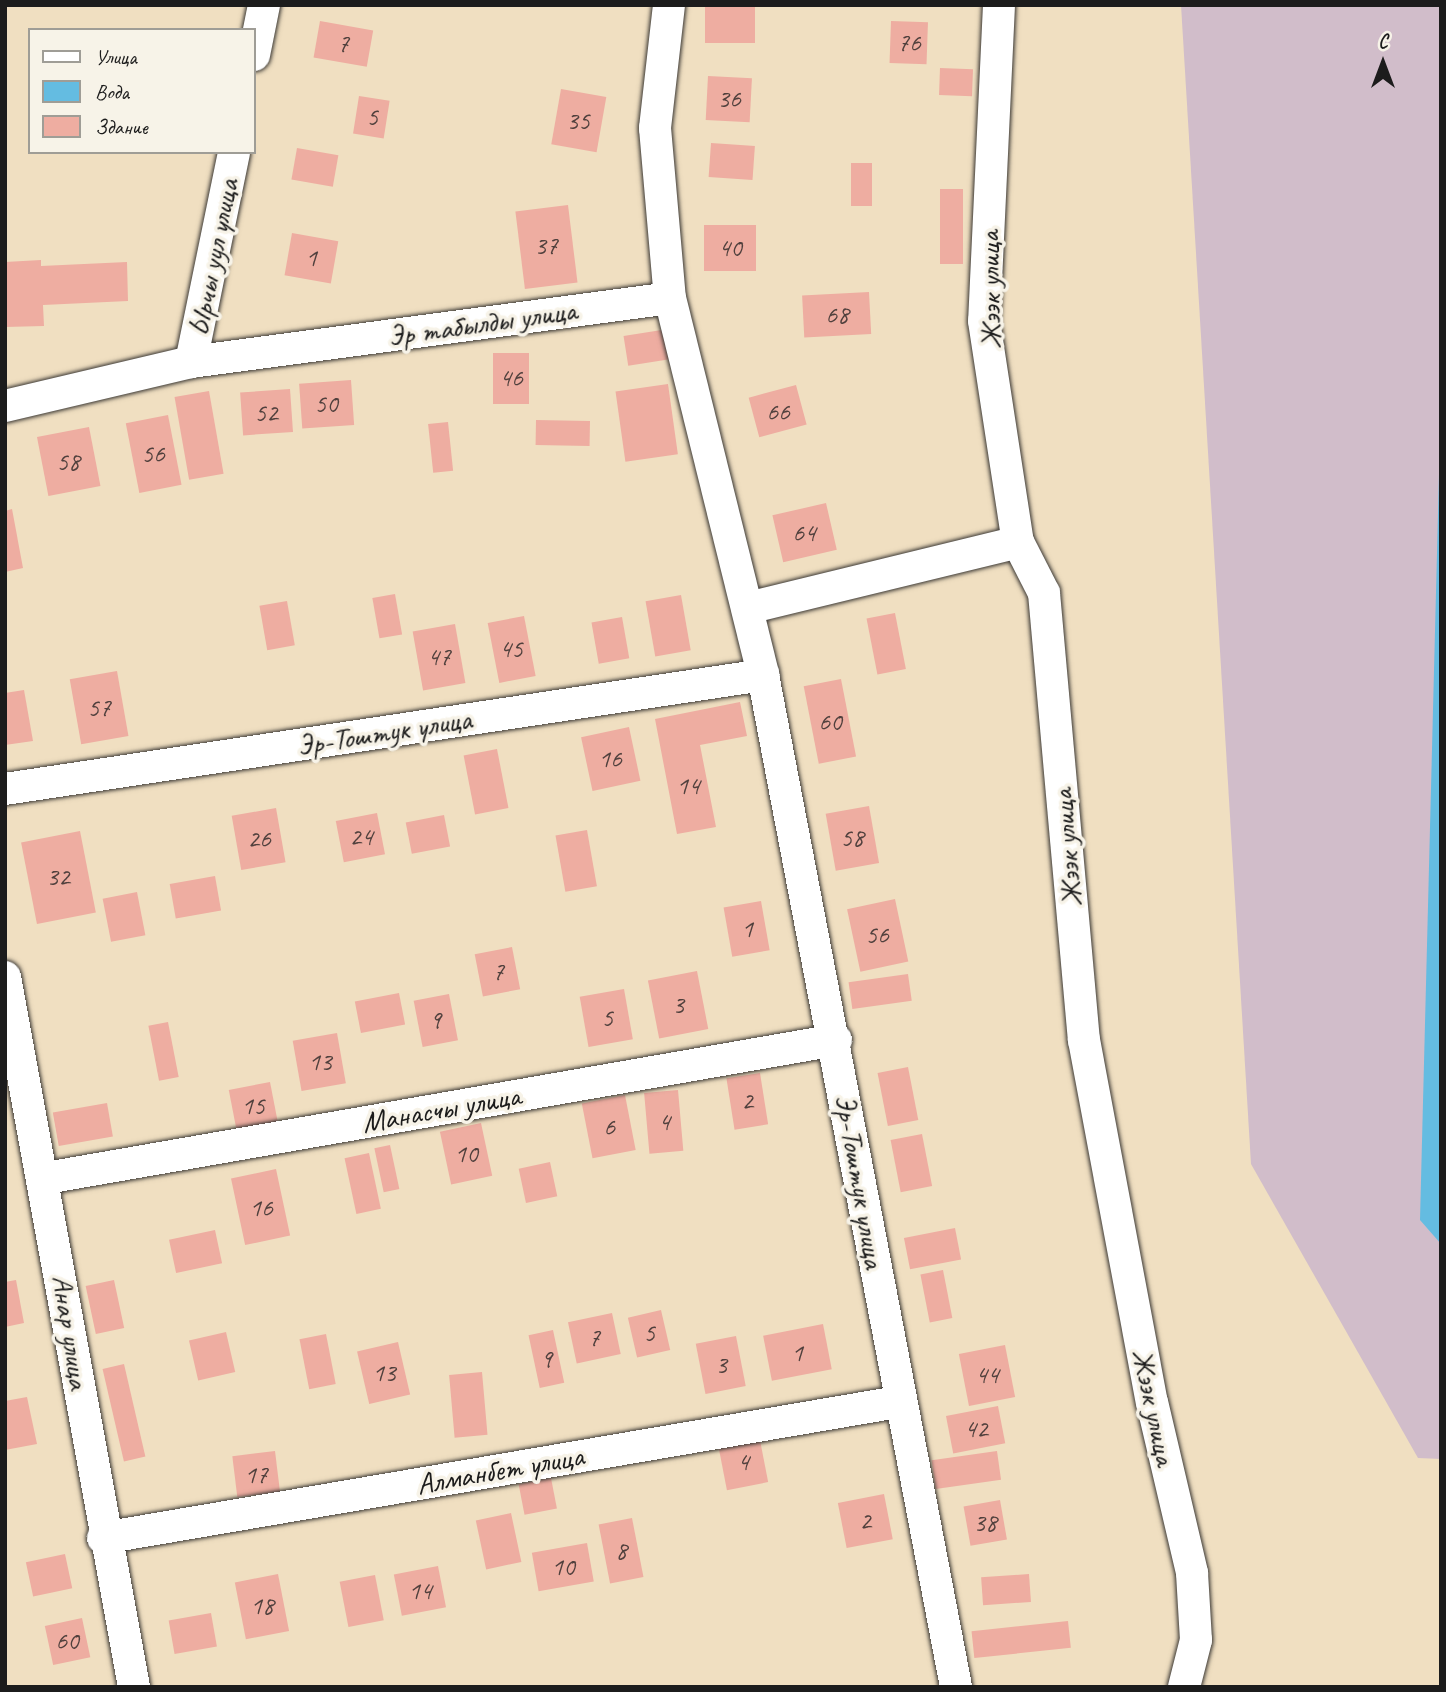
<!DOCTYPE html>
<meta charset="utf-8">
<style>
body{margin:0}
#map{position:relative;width:1446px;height:1692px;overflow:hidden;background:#f0dfc1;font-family:Caveat,sans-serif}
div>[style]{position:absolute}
.industrial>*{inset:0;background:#d1bdca}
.water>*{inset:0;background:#64bce1}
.building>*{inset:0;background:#eeada1;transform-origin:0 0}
.roads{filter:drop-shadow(0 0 2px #3c3935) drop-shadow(0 0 2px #3c3935)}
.minor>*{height:32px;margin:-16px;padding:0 16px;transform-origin:16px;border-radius:16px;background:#fff}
span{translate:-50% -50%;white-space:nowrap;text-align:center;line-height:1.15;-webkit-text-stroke:7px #f7f3e8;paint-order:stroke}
.number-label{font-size:26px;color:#50403d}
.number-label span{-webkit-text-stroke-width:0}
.street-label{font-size:30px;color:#1c1c1c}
.frame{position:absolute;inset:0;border:7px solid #1c1c1c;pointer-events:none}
.legend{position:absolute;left:28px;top:28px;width:228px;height:126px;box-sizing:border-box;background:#f7f3e8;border:2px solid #9f9d96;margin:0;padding:9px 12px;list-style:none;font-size:21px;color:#1c1c1c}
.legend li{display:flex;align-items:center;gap:14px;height:35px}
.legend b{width:35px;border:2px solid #9f9d96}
.north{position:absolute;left:1348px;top:28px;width:70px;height:70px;-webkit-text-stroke:5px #f7f3e8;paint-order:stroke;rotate:0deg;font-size:19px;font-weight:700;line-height:28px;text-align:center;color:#1c1c1c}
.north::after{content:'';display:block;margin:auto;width:24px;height:32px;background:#1c1c1c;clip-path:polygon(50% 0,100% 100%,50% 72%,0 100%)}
</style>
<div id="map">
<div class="industrial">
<i style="clip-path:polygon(1181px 5px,1441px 5px,1441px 1459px,1418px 1458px,1251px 1164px)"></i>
</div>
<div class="water">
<i style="clip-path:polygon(1441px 396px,1441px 1244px,1420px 1220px)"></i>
</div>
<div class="building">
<i style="left:705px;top:5px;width:50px;height:38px"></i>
<i style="left:320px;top:21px;width:54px;height:37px;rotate:10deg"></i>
<i style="left:891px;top:21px;width:37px;height:42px;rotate:2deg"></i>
<i style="left:940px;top:68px;width:33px;height:27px;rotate:2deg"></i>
<i style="left:708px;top:76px;width:44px;height:44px;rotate:3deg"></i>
<i style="left:561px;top:89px;width:46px;height:56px;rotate:10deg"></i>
<i style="left:359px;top:96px;width:31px;height:38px;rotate:9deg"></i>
<i style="left:711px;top:143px;width:44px;height:34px;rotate:4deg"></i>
<i style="left:297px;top:148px;width:42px;height:32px;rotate:10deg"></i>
<i style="left:851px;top:163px;width:21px;height:43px"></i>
<i style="left:940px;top:189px;width:23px;height:75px"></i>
<i style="left:568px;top:205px;width:78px;height:53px;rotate:83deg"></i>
<i style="left:704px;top:225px;width:52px;height:46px"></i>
<i style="left:292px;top:233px;width:47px;height:43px;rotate:10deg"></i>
<i style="clip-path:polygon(41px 260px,41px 266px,127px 262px,128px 301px,43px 305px,44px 326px,5px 327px,5px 262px)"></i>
<i style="left:869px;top:292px;width:42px;height:67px;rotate:87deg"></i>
<i style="left:668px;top:329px;width:30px;height:45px;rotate:81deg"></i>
<i style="left:493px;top:353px;width:36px;height:51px"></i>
<i style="left:351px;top:380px;width:45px;height:52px;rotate:86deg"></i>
<i style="left:668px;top:384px;width:71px;height:53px;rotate:82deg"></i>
<i style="left:796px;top:385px;width:41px;height:49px;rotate:75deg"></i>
<i style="left:290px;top:389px;width:43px;height:50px;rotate:86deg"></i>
<i style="left:209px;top:391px;width:84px;height:35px;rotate:80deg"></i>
<i style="left:168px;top:415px;width:71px;height:43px;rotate:79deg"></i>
<i style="left:536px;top:420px;width:54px;height:25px;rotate:1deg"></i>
<i style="left:448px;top:422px;width:49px;height:20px;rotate:84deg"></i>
<i style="left:89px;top:427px;width:60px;height:53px;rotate:79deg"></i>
<i style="left:826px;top:503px;width:48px;height:55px;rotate:77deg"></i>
<i style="clip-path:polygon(12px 509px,23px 568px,5px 572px,5px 511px)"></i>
<i style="left:395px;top:594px;width:41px;height:23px;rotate:80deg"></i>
<i style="left:681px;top:595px;width:56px;height:36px;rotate:80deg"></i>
<i style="left:287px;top:601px;width:45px;height:28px;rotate:80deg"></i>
<i style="left:895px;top:613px;width:57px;height:29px;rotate:79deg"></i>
<i style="left:524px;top:616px;width:61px;height:37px;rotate:79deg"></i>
<i style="left:622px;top:617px;width:42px;height:31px;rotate:80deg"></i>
<i style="left:455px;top:624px;width:60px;height:43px;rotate:80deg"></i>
<i style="left:117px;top:671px;width:66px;height:48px;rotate:80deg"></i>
<i style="left:841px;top:679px;width:79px;height:38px;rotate:79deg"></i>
<i style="clip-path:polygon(24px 690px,33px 741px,5px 745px,5px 693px)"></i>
<i style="clip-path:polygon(740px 702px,747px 736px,700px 745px,716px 827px,677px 834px,655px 719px)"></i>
<i style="left:629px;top:727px;width:55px;height:49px;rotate:78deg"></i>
<i style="left:497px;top:749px;width:60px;height:34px;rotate:79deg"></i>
<i style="left:869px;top:806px;width:58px;height:44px;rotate:80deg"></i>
<i style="left:276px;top:808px;width:55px;height:45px;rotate:80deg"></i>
<i style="left:377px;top:813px;width:42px;height:42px;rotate:79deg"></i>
<i style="left:444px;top:815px;width:32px;height:39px;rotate:79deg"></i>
<i style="left:587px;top:830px;width:57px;height:32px;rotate:80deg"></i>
<i style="left:80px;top:831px;width:83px;height:60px;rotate:79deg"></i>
<i style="left:215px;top:876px;width:35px;height:46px;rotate:80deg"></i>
<i style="left:137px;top:892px;width:44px;height:35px;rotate:79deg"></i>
<i style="left:895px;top:899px;width:64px;height:49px;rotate:78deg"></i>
<i style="left:761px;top:901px;width:50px;height:38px;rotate:80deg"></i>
<i style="left:512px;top:947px;width:43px;height:38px;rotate:79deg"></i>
<i style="left:697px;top:971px;width:59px;height:50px;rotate:79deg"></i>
<i style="left:908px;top:974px;width:27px;height:60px;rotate:82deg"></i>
<i style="left:624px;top:989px;width:51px;height:45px;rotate:80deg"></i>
<i style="left:399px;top:993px;width:32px;height:45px;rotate:79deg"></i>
<i style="left:449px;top:994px;width:47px;height:36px;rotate:79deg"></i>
<i style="left:168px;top:1022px;width:56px;height:20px;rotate:79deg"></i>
<i style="left:337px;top:1033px;width:51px;height:45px;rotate:80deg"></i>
<i style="left:908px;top:1067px;width:54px;height:31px;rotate:79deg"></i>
<i style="left:760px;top:1073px;width:52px;height:34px;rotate:81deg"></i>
<i style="left:270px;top:1082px;width:41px;height:42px;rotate:79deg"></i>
<i style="left:678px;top:1090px;width:61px;height:34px;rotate:85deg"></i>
<i style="left:625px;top:1095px;width:56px;height:44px;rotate:79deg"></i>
<i style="left:107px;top:1103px;width:34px;height:55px;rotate:80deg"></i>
<i style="left:481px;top:1123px;width:54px;height:42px;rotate:78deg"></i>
<i style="left:922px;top:1134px;width:53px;height:32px;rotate:79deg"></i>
<i style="left:390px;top:1145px;width:45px;height:16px;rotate:78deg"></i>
<i style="left:369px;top:1153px;width:57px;height:25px;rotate:78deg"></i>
<i style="left:550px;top:1162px;width:35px;height:32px;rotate:78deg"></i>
<i style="left:276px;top:1169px;width:68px;height:46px;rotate:78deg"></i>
<i style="left:955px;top:1228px;width:32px;height:52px;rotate:79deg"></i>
<i style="left:215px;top:1230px;width:34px;height:47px;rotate:78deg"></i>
<i style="left:943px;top:1270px;width:49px;height:23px;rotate:79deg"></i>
<i style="clip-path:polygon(16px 1280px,24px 1323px,5px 1327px,5px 1282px)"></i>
<i style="left:114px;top:1280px;width:49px;height:29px;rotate:78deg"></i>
<i style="left:661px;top:1310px;width:41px;height:34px;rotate:77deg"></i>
<i style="left:612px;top:1313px;width:42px;height:45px;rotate:78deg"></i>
<i style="left:823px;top:1324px;width:46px;height:61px;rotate:79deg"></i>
<i style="left:553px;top:1330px;width:54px;height:25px;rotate:78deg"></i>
<i style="left:226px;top:1332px;width:41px;height:38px;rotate:77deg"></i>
<i style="left:326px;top:1334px;width:51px;height:27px;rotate:79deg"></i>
<i style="left:736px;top:1336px;width:51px;height:41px;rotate:79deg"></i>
<i style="left:398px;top:1342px;width:54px;height:42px;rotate:77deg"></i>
<i style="left:1005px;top:1345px;width:53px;height:47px;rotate:79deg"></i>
<i style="left:124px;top:1364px;width:95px;height:22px;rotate:77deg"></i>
<i style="left:482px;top:1372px;width:63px;height:33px;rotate:85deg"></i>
<i style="clip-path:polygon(27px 1397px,37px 1444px,5px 1450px,5px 1401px)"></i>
<i style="left:998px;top:1406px;width:38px;height:53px;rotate:79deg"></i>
<i style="left:759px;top:1435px;width:48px;height:42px;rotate:79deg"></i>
<i style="left:275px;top:1451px;width:41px;height:43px;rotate:83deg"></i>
<i style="left:997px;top:1451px;width:29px;height:66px;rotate:82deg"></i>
<i style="left:551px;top:1478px;width:31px;height:33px;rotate:79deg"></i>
<i style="left:884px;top:1494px;width:46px;height:47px;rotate:79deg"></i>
<i style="left:1000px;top:1500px;width:40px;height:37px;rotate:80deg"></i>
<i style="left:511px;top:1513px;width:50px;height:36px;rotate:78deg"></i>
<i style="left:632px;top:1518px;width:60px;height:34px;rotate:79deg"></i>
<i style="left:587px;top:1543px;width:39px;height:56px;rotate:80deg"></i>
<i style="left:65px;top:1554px;width:35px;height:40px;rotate:78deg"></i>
<i style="left:438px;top:1566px;width:42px;height:45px;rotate:79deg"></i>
<i style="left:278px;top:1574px;width:58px;height:44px;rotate:79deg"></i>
<i style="left:1029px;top:1574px;width:28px;height:48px;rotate:86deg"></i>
<i style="left:375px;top:1575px;width:46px;height:36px;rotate:79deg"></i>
<i style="left:211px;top:1613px;width:34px;height:43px;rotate:80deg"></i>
<i style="left:82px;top:1618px;width:40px;height:38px;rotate:78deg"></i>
<i style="left:1068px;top:1621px;width:27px;height:97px;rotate:84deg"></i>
</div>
<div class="roads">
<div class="minor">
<i style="left:669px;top:5px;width:124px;rotate:96.5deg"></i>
<i style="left:655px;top:128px;width:171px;rotate:85deg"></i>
<i style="left:670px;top:298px;width:388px;rotate:76.1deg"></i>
<i style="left:763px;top:675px;width:1030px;rotate:79.2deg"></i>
<i style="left:999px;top:5px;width:316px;rotate:92.7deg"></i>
<i style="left:984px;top:321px;width:224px;rotate:81.3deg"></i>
<i style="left:1018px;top:542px;width:57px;rotate:63deg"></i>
<i style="left:1044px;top:593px;width:449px;rotate:84.9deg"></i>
<i style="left:1084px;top:1040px;width:368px;rotate:79.4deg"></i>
<i style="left:1152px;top:1402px;width:176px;rotate:76.8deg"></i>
<i style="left:1192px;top:1573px;width:67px;rotate:86.6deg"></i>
<i style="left:1196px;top:1640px;width:49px;rotate:104.3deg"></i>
<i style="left:254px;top:55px;width:51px;rotate:-78.7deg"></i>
<i style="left:191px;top:362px;width:214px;rotate:-78.4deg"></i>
<i style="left:5px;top:406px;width:191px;rotate:-13.3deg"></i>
<i style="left:191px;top:362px;width:483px;rotate:-7.6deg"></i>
<i style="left:748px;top:608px;width:278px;rotate:-13.7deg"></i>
<i style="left:5px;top:789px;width:767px;rotate:-8.55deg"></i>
<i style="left:5px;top:977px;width:722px;rotate:79.7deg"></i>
<i style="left:46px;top:1178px;width:802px;rotate:-9.91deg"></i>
<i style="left:103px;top:1538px;width:807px;rotate:-9.71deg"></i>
</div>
</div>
<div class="number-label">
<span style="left:909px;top:43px">76</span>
<span style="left:343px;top:44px">7</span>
<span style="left:729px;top:99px">36</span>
<span style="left:372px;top:117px">5</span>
<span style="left:578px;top:121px">35</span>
<span style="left:546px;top:246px">37</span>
<span style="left:730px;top:248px">40</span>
<span style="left:311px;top:258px">1</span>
<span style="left:837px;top:315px">68</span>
<span style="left:511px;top:378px">46</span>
<span style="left:326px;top:404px">50</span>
<span style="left:778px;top:412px">66</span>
<span style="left:266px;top:413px">52</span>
<span style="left:153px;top:454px">56</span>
<span style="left:68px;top:462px">58</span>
<span style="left:804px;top:533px">64</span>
<span style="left:511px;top:649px">45</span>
<span style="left:439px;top:657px">47</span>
<span style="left:99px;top:708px">57</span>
<span style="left:830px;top:722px">60</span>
<span style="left:610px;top:759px">16</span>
<span style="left:688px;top:786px">14</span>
<span style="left:361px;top:837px">24</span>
<span style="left:852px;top:838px">58</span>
<span style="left:259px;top:839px">26</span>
<span style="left:58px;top:877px">32</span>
<span style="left:747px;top:929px">1</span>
<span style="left:877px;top:935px">56</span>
<span style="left:498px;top:972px">7</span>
<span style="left:678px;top:1005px">3</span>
<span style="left:607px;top:1018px">5</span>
<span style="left:435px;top:1020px">9</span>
<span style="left:320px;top:1062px">13</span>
<span style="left:747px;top:1101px">2</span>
<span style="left:253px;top:1106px">15</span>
<span style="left:664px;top:1122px">4</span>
<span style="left:609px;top:1127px">6</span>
<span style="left:466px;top:1154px">10</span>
<span style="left:261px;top:1208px">16</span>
<span style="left:649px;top:1333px">5</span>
<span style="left:594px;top:1338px">7</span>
<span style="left:797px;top:1353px">1</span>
<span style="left:546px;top:1359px">9</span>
<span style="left:721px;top:1365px">3</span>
<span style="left:384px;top:1373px">13</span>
<span style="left:987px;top:1375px">44</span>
<span style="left:976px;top:1429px">42</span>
<span style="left:743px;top:1462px">4</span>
<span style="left:256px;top:1475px">17</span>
<span style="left:865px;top:1521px">2</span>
<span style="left:985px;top:1523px">38</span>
<span style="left:621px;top:1551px">8</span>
<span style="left:563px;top:1567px">10</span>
<span style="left:420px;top:1591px">14</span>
<span style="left:262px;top:1606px">18</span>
<span style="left:67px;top:1641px">60</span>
</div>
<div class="street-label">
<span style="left:213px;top:257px;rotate:-79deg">Ырчы уул улица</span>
<span style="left:990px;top:290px;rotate:-91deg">Жээк улица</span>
<span style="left:482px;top:323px;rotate:-8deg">Эр табылды улица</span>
<span style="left:384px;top:732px;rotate:-9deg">Эр-Тоштук улица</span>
<span style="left:1067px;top:848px;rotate:-95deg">Жээк улица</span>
<span style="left:441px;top:1109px;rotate:-10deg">Манасчы улица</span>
<span style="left:860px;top:1181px;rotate:80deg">Эр-Тоштук улица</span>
<span style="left:71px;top:1332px;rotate:81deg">Анар улица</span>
<span style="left:1154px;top:1407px;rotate:78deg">Жээк улица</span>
<span style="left:500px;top:1470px;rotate:-10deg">Алманбет улица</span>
</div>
<div class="frame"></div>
<ul class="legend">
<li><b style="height:9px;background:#fff"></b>Улица</li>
<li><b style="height:19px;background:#64bce1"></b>Вода</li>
<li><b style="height:19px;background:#eeada1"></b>Здание</li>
</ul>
<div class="north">С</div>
</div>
